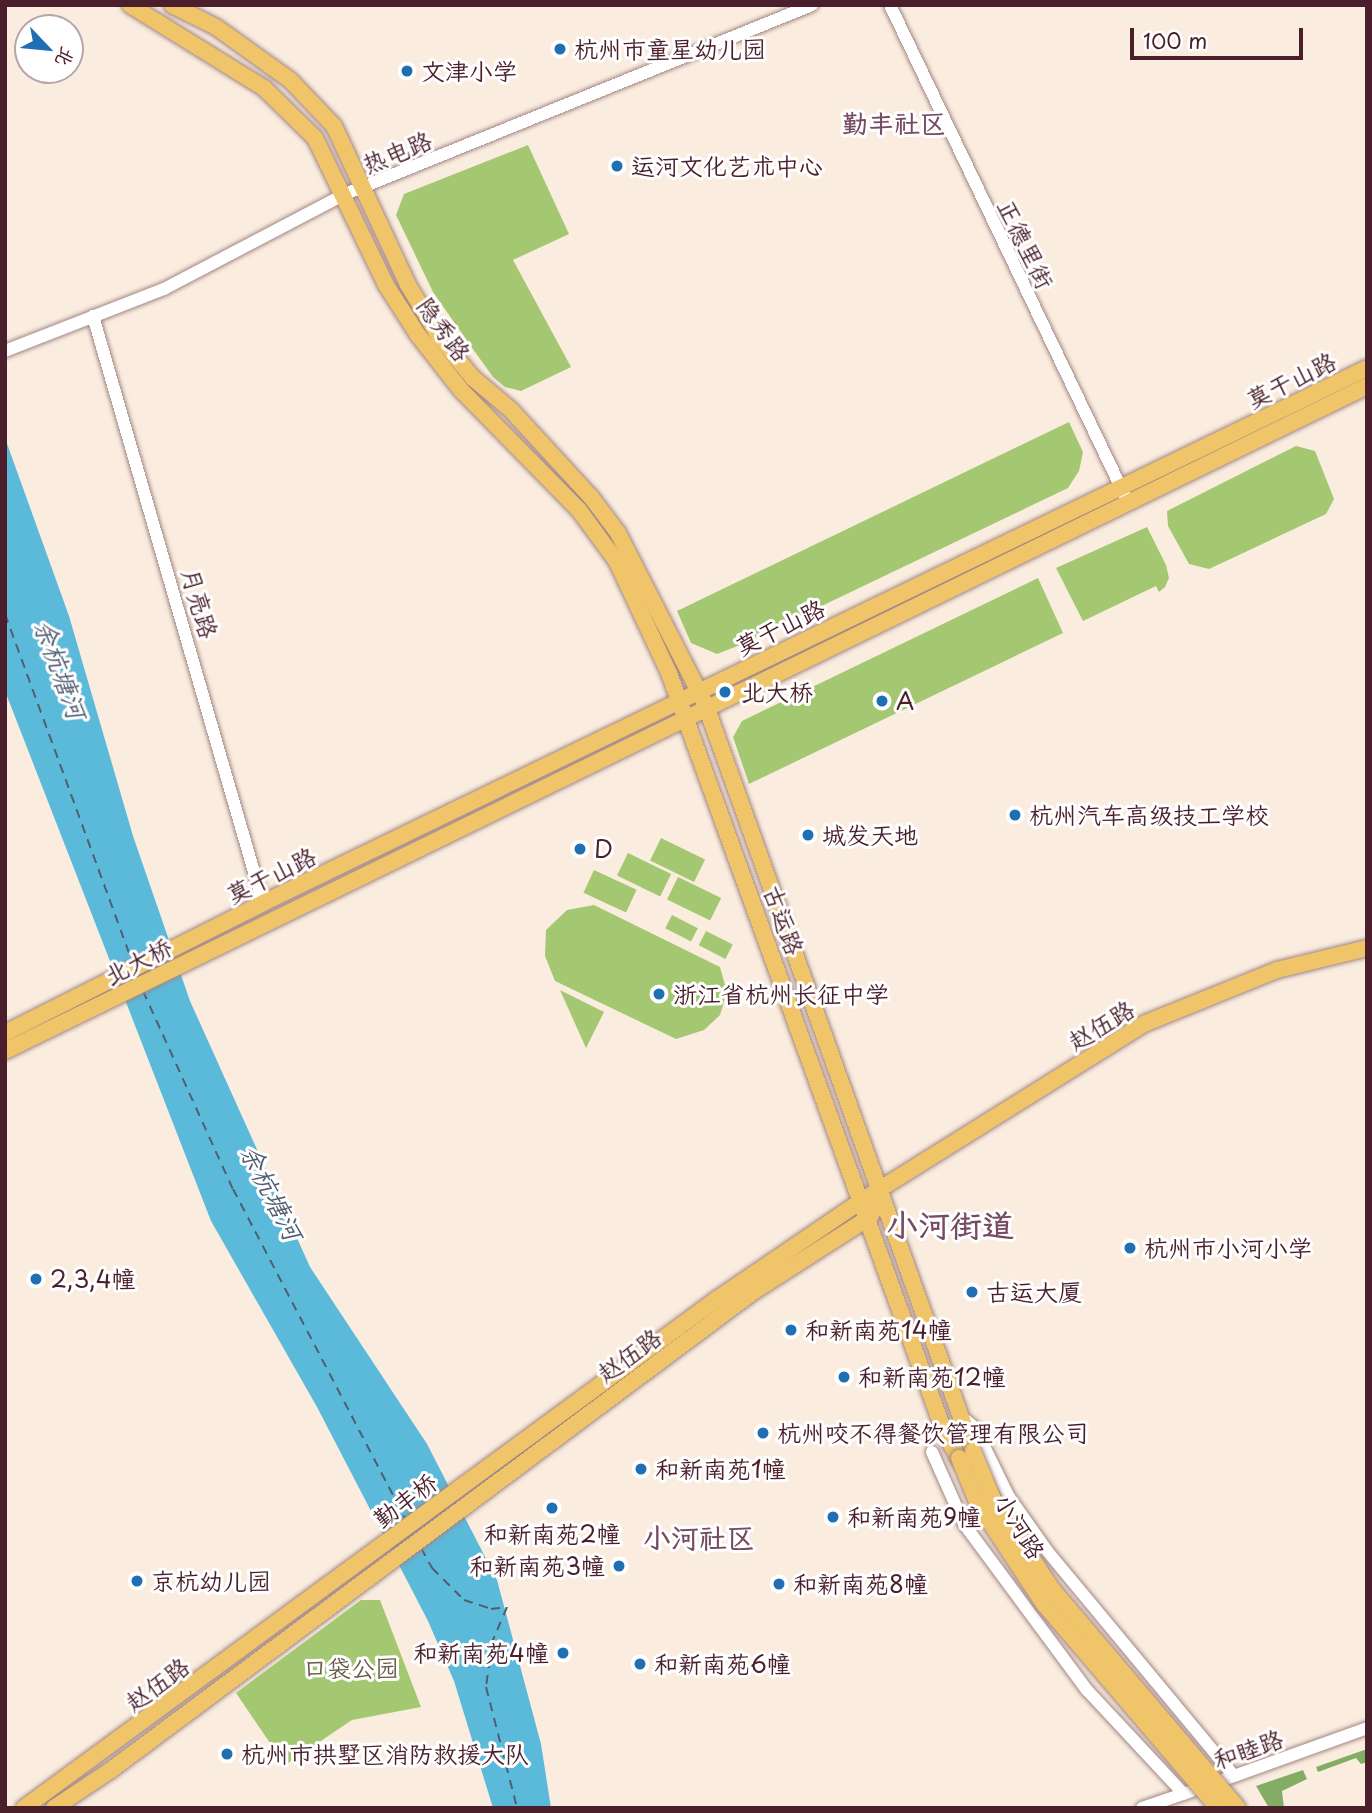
<!DOCTYPE html>
<meta charset="utf-8">
<style>
body{margin:0}
#map{position:relative;width:1372px;height:1813px;overflow:hidden;background:#faeddf;font-family:"Playpen Sans","LXGW WenKai TC",sans-serif}
div>[style]{position:absolute}
.green>*{inset:0;background:#a4c872;transform-origin:0 0}
.forest>*{inset:0;background:#83ac64}
.water>*{inset:0;background:#5bb9da}
.ferry>*{height:2px;margin-top:-1px;transform-origin:0;background:repeating-linear-gradient(90deg,#515d71 0 9px,transparent 0 16px)}
.roads{filter:drop-shadow(0 0 2px #a28685) drop-shadow(0 0 2px #a28685)}
.minor>*{height:12px;margin:-6px;padding:0 6px;transform-origin:6px;border-radius:6px;background:#fff}
.major>*{height:16px;margin:-8px;padding:0 8px;transform-origin:8px;border-radius:8px;background:#f0c469}
.bridges{filter:drop-shadow(0 0 2px #a28685) drop-shadow(0 0 2px #a28685)}
.major-bridge>*{height:16px;margin:-8px;padding:0 8px;transform-origin:8px;border-radius:8px;background:#f0c469}
.dots>*{width:19px;height:19px;translate:-50% -50%;box-sizing:border-box;border:4px solid #fff;border-radius:50%}
span{translate:-50% -50%;white-space:nowrap;text-align:center;line-height:1.15;-webkit-text-stroke:6px #fff;paint-order:stroke}
.poi-label{font-size:24px;color:#4a1f2b}
.left{translate:0 -50%;text-align:left}
.right{translate:-100% -50%;text-align:right}
.street-label{font-size:24px;color:#4a1f2b}
.park-label{font-size:24px;color:#6a5a44}
.neighbourhood-label{font-size:26px;color:#764c62;font-weight:700}
.water-label{font-size:26px;color:#515d71;font-style:italic}
.quarter-label{font-size:28px;color:#764c62;font-weight:700}
.district-label{font-size:32px;color:#764c62;font-weight:700}
.frame{position:absolute;inset:0;border:7px solid #4a1f2b;pointer-events:none}
.north{position:absolute;left:14px;top:14px;width:70px;height:70px;box-sizing:border-box;background:#fff;border:2px solid #b7a5aa;border-radius:50%;rotate:116deg;font-size:19px;font-weight:700;line-height:28px;text-align:center;color:#4a1f2b}
.north::after{content:'';display:block;margin:auto;width:24px;height:32px;background:#1f6fb2;clip-path:polygon(50% 0,100% 100%,50% 72%,0 100%)}
.scale{position:absolute;left:1130px;top:28px;width:173px;height:32px;box-sizing:border-box;border:4px solid #4a1f2b;border-top:0;padding-left:9px;font-size:21px;line-height:24px;white-space:nowrap;color:#4a1f2b;-webkit-text-stroke:5px #fff;paint-order:stroke}
</style>
<div id="map">
<div class="green">
<i style="clip-path:polygon(528px 145px,569px 234px,513px 260px,571px 367px,521px 391px,505px 387px,493px 377px,470px 345px,433px 292px,396px 215px,404px 194px)"></i>
<i style="clip-path:polygon(1069px 422px,1083px 452px,1079px 471px,1068px 488px,740px 645px,717px 654px,691px 643px,677px 611px)"></i>
<i style="clip-path:polygon(1296px 446px,1315px 451px,1334px 499px,1326px 514px,1209px 569px,1189px 564px,1168px 526px,1167px 511px)"></i>
<i style="clip-path:polygon(1147px 527px,1166px 565px,1169px 578px,1165px 587px,1159px 592px,1156px 586px,1083px 621px,1056px 568px)"></i>
<i style="clip-path:polygon(1038px 578px,1063px 633px,749px 784px,733px 737px,742px 721px)"></i>
<i style="left:661px;top:838px;width:49px;height:25px;rotate:26deg"></i>
<i style="left:628px;top:853px;width:48px;height:25px;rotate:26deg"></i>
<i style="left:594px;top:870px;width:47px;height:25px;rotate:25deg"></i>
<i style="left:678px;top:877px;width:48px;height:25px;rotate:26deg"></i>
<i style="clip-path:polygon(594px 905px,720px 967px,727px 992px,720px 1015px,704px 1030px,676px 1039px,555px 981px,545px 956px,546px 930px,567px 910px)"></i>
<i style="left:672px;top:915px;width:29px;height:15px;rotate:27deg"></i>
<i style="left:706px;top:931px;width:30px;height:16px;rotate:27deg"></i>
<i style="clip-path:polygon(560px 990px,604px 1012px,586px 1048px)"></i>
<i style="clip-path:polygon(361px 1600px,380px 1600px,421px 1707px,352px 1720px,285px 1765px,236px 1693px)"></i>
</div>
<div class="forest">
<i style="clip-path:polygon(1367px 1749px,1367px 1762px,1361px 1764px,1356px 1758px,1318px 1772px,1316px 1767px)"></i>
<i style="clip-path:polygon(1303px 1770px,1307px 1779px,1282px 1791px,1284px 1808px,1269px 1808px,1256px 1786px)"></i>
</div>
<div class="water">
<i style="clip-path:polygon(5px 438px,69px 616px,133px 836px,190px 1001px,310px 1267px,427px 1444px,497px 1580px,541px 1744px,551px 1808px,493px 1808px,454px 1681px,428px 1621px,317px 1407px,211px 1221px,5px 691px)"></i>
</div>
<div class="ferry">
<i style="left:5px;top:614px;width:372px;rotate:69.9deg"></i>
<i style="left:143px;top:991px;width:217px;rotate:65.6deg"></i>
<i style="left:233px;top:1189px;width:371px;rotate:62.4deg"></i>
<i style="left:421px;top:1548px;width:23px;rotate:61deg"></i>
<i style="left:432px;top:1568px;width:45px;rotate:45deg"></i>
<i style="left:464px;top:1600px;width:28px;rotate:18deg"></i>
<i style="left:491px;top:1609px;width:16px;rotate:-7deg"></i>
<i style="left:507px;top:1607px;width:39px;rotate:113deg"></i>
<i style="left:492px;top:1643px;width:44px;rotate:97.8deg"></i>
<i style="left:486px;top:1687px;width:125px;rotate:75.6deg"></i>
</div>
<div class="roads">
<div class="minor">
<i style="left:890px;top:5px;width:549px;rotate:64.42deg"></i>
<i style="left:93px;top:316px;width:611px;rotate:73.85deg"></i>
<i style="left:5px;top:351px;width:171px;rotate:-21.3deg"></i>
<i style="left:164px;top:289px;width:202px;rotate:-27.7deg"></i>
<i style="left:343px;top:195px;width:506px;rotate:-22.05deg"></i>
<i style="left:962px;top:1417px;width:17px;rotate:40deg"></i>
<i style="left:975px;top:1428px;width:77px;rotate:63.8deg"></i>
<i style="left:1009px;top:1497px;width:67px;rotate:54.7deg"></i>
<i style="left:1048px;top:1552px;width:291px;rotate:50.3deg"></i>
<i style="left:932px;top:1452px;width:79px;rotate:66deg"></i>
<i style="left:964px;top:1524px;width:207px;rotate:53.5deg"></i>
<i style="left:1087px;top:1690px;width:142px;rotate:47deg"></i>
<i style="left:1209px;top:1785px;width:168px;rotate:-19.8deg"></i>
<i style="left:1142px;top:1808px;width:53px;rotate:-18.8deg"></i>
</div>
<div class="major">
<i style="left:130px;top:5px;width:158px;rotate:31.8deg"></i>
<i style="left:264px;top:88px;width:71px;rotate:44.4deg"></i>
<i style="left:315px;top:138px;width:163px;rotate:64.2deg"></i>
<i style="left:386px;top:285px;width:59px;rotate:57.4deg"></i>
<i style="left:418px;top:335px;width:70px;rotate:52deg"></i>
<i style="left:461px;top:390px;width:168px;rotate:45.5deg"></i>
<i style="left:579px;top:510px;width:64px;rotate:53.8deg"></i>
<i style="left:617px;top:562px;width:123px;rotate:64.9deg"></i>
<i style="left:669px;top:673px;width:810px;rotate:70.07deg"></i>
<i style="left:945px;top:1434px;width:28px;rotate:60deg"></i>
<i style="left:172px;top:5px;width:49px;rotate:26.6deg"></i>
<i style="left:216px;top:27px;width:91px;rotate:35.6deg"></i>
<i style="left:290px;top:80px;width:64px;rotate:46.3deg"></i>
<i style="left:334px;top:126px;width:175px;rotate:65deg"></i>
<i style="left:408px;top:285px;width:58px;rotate:59deg"></i>
<i style="left:438px;top:335px;width:55px;rotate:50.9deg"></i>
<i style="left:473px;top:378px;width:48px;rotate:40deg"></i>
<i style="left:510px;top:409px;width:120px;rotate:47.4deg"></i>
<i style="left:591px;top:497px;width:45px;rotate:53.1deg"></i>
<i style="left:618px;top:533px;width:194px;rotate:63deg"></i>
<i style="left:706px;top:706px;width:791px;rotate:70.28deg"></i>
<i style="left:5px;top:1033px;width:289px;rotate:-26.7deg"></i>
<i style="left:263px;top:903px;width:1227px;rotate:-25.85deg"></i>
<i style="left:5px;top:1051px;width:1516px;rotate:-26.02deg"></i>
<i style="left:24px;top:1808px;width:860px;rotate:-36.3deg"></i>
<i style="left:717px;top:1299px;width:178px;rotate:-34.2deg"></i>
<i style="left:864px;top:1199px;width:332px;rotate:-32deg"></i>
<i style="left:1146px;top:1023px;width:141px;rotate:-22deg"></i>
<i style="left:1277px;top:970px;width:93px;rotate:-13.7deg"></i>
<i style="left:54px;top:1808px;width:69px;rotate:-33.7deg"></i>
<i style="left:111px;top:1770px;width:800px;rotate:-36.67deg"></i>
<i style="left:753px;top:1292px;width:139px;rotate:-32.7deg"></i>
<i style="left:870px;top:1217px;width:9px;rotate:-63deg"></i>
</div>
</div>
<div class="bridges">
<div class="major-bridge">
<i style="left:973px;top:1451px;width:52px;rotate:67.4deg"></i>
<i style="left:993px;top:1499px;width:108px;rotate:56.8deg"></i>
<i style="left:1052px;top:1589px;width:287px;rotate:49.7deg"></i>
<i style="left:959px;top:1458px;width:50px;rotate:67.6deg"></i>
<i style="left:978px;top:1504px;width:120px;rotate:56.6deg"></i>
<i style="left:1044px;top:1604px;width:268px;rotate:49.5deg"></i>
</div>
</div>
<div class="dots">
<i style="left:560px;top:49px;background:#1f6fb2"></i>
<i style="left:407px;top:71px;background:#1f6fb2"></i>
<i style="left:617px;top:166px;background:#1f6fb2"></i>
<i style="left:725px;top:692px;background:#1f6fb2"></i>
<i style="left:882px;top:701px;background:#1f6fb2"></i>
<i style="left:1015px;top:815px;background:#1f6fb2"></i>
<i style="left:808px;top:835px;background:#1f6fb2"></i>
<i style="left:580px;top:849px;background:#1f6fb2"></i>
<i style="left:659px;top:994px;background:#1f6fb2"></i>
<i style="left:1130px;top:1248px;background:#1f6fb2"></i>
<i style="left:36px;top:1279px;background:#1f6fb2"></i>
<i style="left:972px;top:1292px;background:#1f6fb2"></i>
<i style="left:791px;top:1330px;background:#1f6fb2"></i>
<i style="left:844px;top:1377px;background:#1f6fb2"></i>
<i style="left:763px;top:1433px;background:#1f6fb2"></i>
<i style="left:641px;top:1469px;background:#1f6fb2"></i>
<i style="left:552px;top:1508px;background:#1f6fb2"></i>
<i style="left:833px;top:1517px;background:#1f6fb2"></i>
<i style="left:619px;top:1566px;background:#1f6fb2"></i>
<i style="left:137px;top:1581px;background:#1f6fb2"></i>
<i style="left:779px;top:1584px;background:#1f6fb2"></i>
<i style="left:563px;top:1653px;background:#1f6fb2"></i>
<i style="left:640px;top:1664px;background:#1f6fb2"></i>
<i style="left:227px;top:1754px;background:#1f6fb2"></i>
</div>
<div class="poi-label">
<span class="left" style="left:574px;top:49px">杭州市童星幼儿园</span>
<span class="left" style="left:421px;top:71px">文津小学</span>
<span class="left" style="left:631px;top:166px">运河文化艺术中心</span>
<span class="left" style="left:741px;top:692px">北大桥</span>
<span class="left" style="left:896px;top:701px">A</span>
<span class="left" style="left:1029px;top:815px">杭州汽车高级技工学校</span>
<span class="left" style="left:822px;top:835px">城发天地</span>
<span class="left" style="left:594px;top:849px">D</span>
<span class="left" style="left:673px;top:994px">浙江省杭州长征中学</span>
<span class="left" style="left:1144px;top:1248px">杭州市小河小学</span>
<span class="left" style="left:50px;top:1279px">2,3,4幢</span>
<span class="left" style="left:986px;top:1292px">古运大厦</span>
<span class="left" style="left:805px;top:1330px">和新南苑14幢</span>
<span class="left" style="left:858px;top:1377px">和新南苑12幢</span>
<span class="left" style="left:777px;top:1433px">杭州咬不得餐饮管理有限公司</span>
<span class="left" style="left:655px;top:1469px">和新南苑1幢</span>
<span class="left" style="left:847px;top:1517px">和新南苑9幢</span>
<span style="left:552px;top:1534px">和新南苑2幢</span>
<span class="right" style="left:605px;top:1566px">和新南苑3幢</span>
<span class="left" style="left:151px;top:1581px">京杭幼儿园</span>
<span class="left" style="left:793px;top:1584px">和新南苑8幢</span>
<span class="right" style="left:549px;top:1653px">和新南苑4幢</span>
<span class="left" style="left:654px;top:1664px">和新南苑6幢</span>
<span class="left" style="left:241px;top:1754px">杭州市拱墅区消防救援大队</span>
</div>
<div class="street-label">
<span style="left:397px;top:152px;rotate:-22deg">热电路</span>
<span style="left:1026px;top:244px;rotate:64deg">正德里街</span>
<span style="left:444px;top:329px;rotate:54deg">隐秀路</span>
<span style="left:1291px;top:380px;rotate:-26deg">莫干山路</span>
<span style="left:200px;top:603px;rotate:74deg">月亮路</span>
<span style="left:780px;top:627px;rotate:-26deg">莫干山路</span>
<span style="left:271px;top:875px;rotate:-26deg">莫干山路</span>
<span style="left:784px;top:920px;rotate:70deg">古运路</span>
<span style="left:138px;top:961px;rotate:-27deg">北大桥</span>
<span style="left:1101px;top:1025px;rotate:-31deg">赵伍路</span>
<span style="left:629px;top:1355px;rotate:-36deg">赵伍路</span>
<span style="left:405px;top:1500px;rotate:-37deg">勤丰桥</span>
<span style="left:1020px;top:1526px;rotate:58deg">小河路</span>
<span style="left:157px;top:1684px;rotate:-36deg">赵伍路</span>
<span style="left:1248px;top:1749px;rotate:-19deg">和睦路</span>
</div>
<div class="park-label">
<span style="left:351px;top:1668px">口袋公园</span>
</div>
<div class="neighbourhood-label">
<span style="left:894px;top:123px">勤丰社区</span>
</div>
<div class="water-label">
<span style="left:61px;top:669px;rotate:70deg">余杭塘河</span>
<span style="left:272px;top:1192px;rotate:63deg">余杭塘河</span>
</div>
<div class="quarter-label">
<span style="left:699px;top:1537px">小河社区</span>
</div>
<div class="district-label">
<span style="left:950px;top:1224px">小河街道</span>
</div>
<div class="frame"></div>
<div class="north">北</div>
<div class="scale">100 m</div>
</div>
